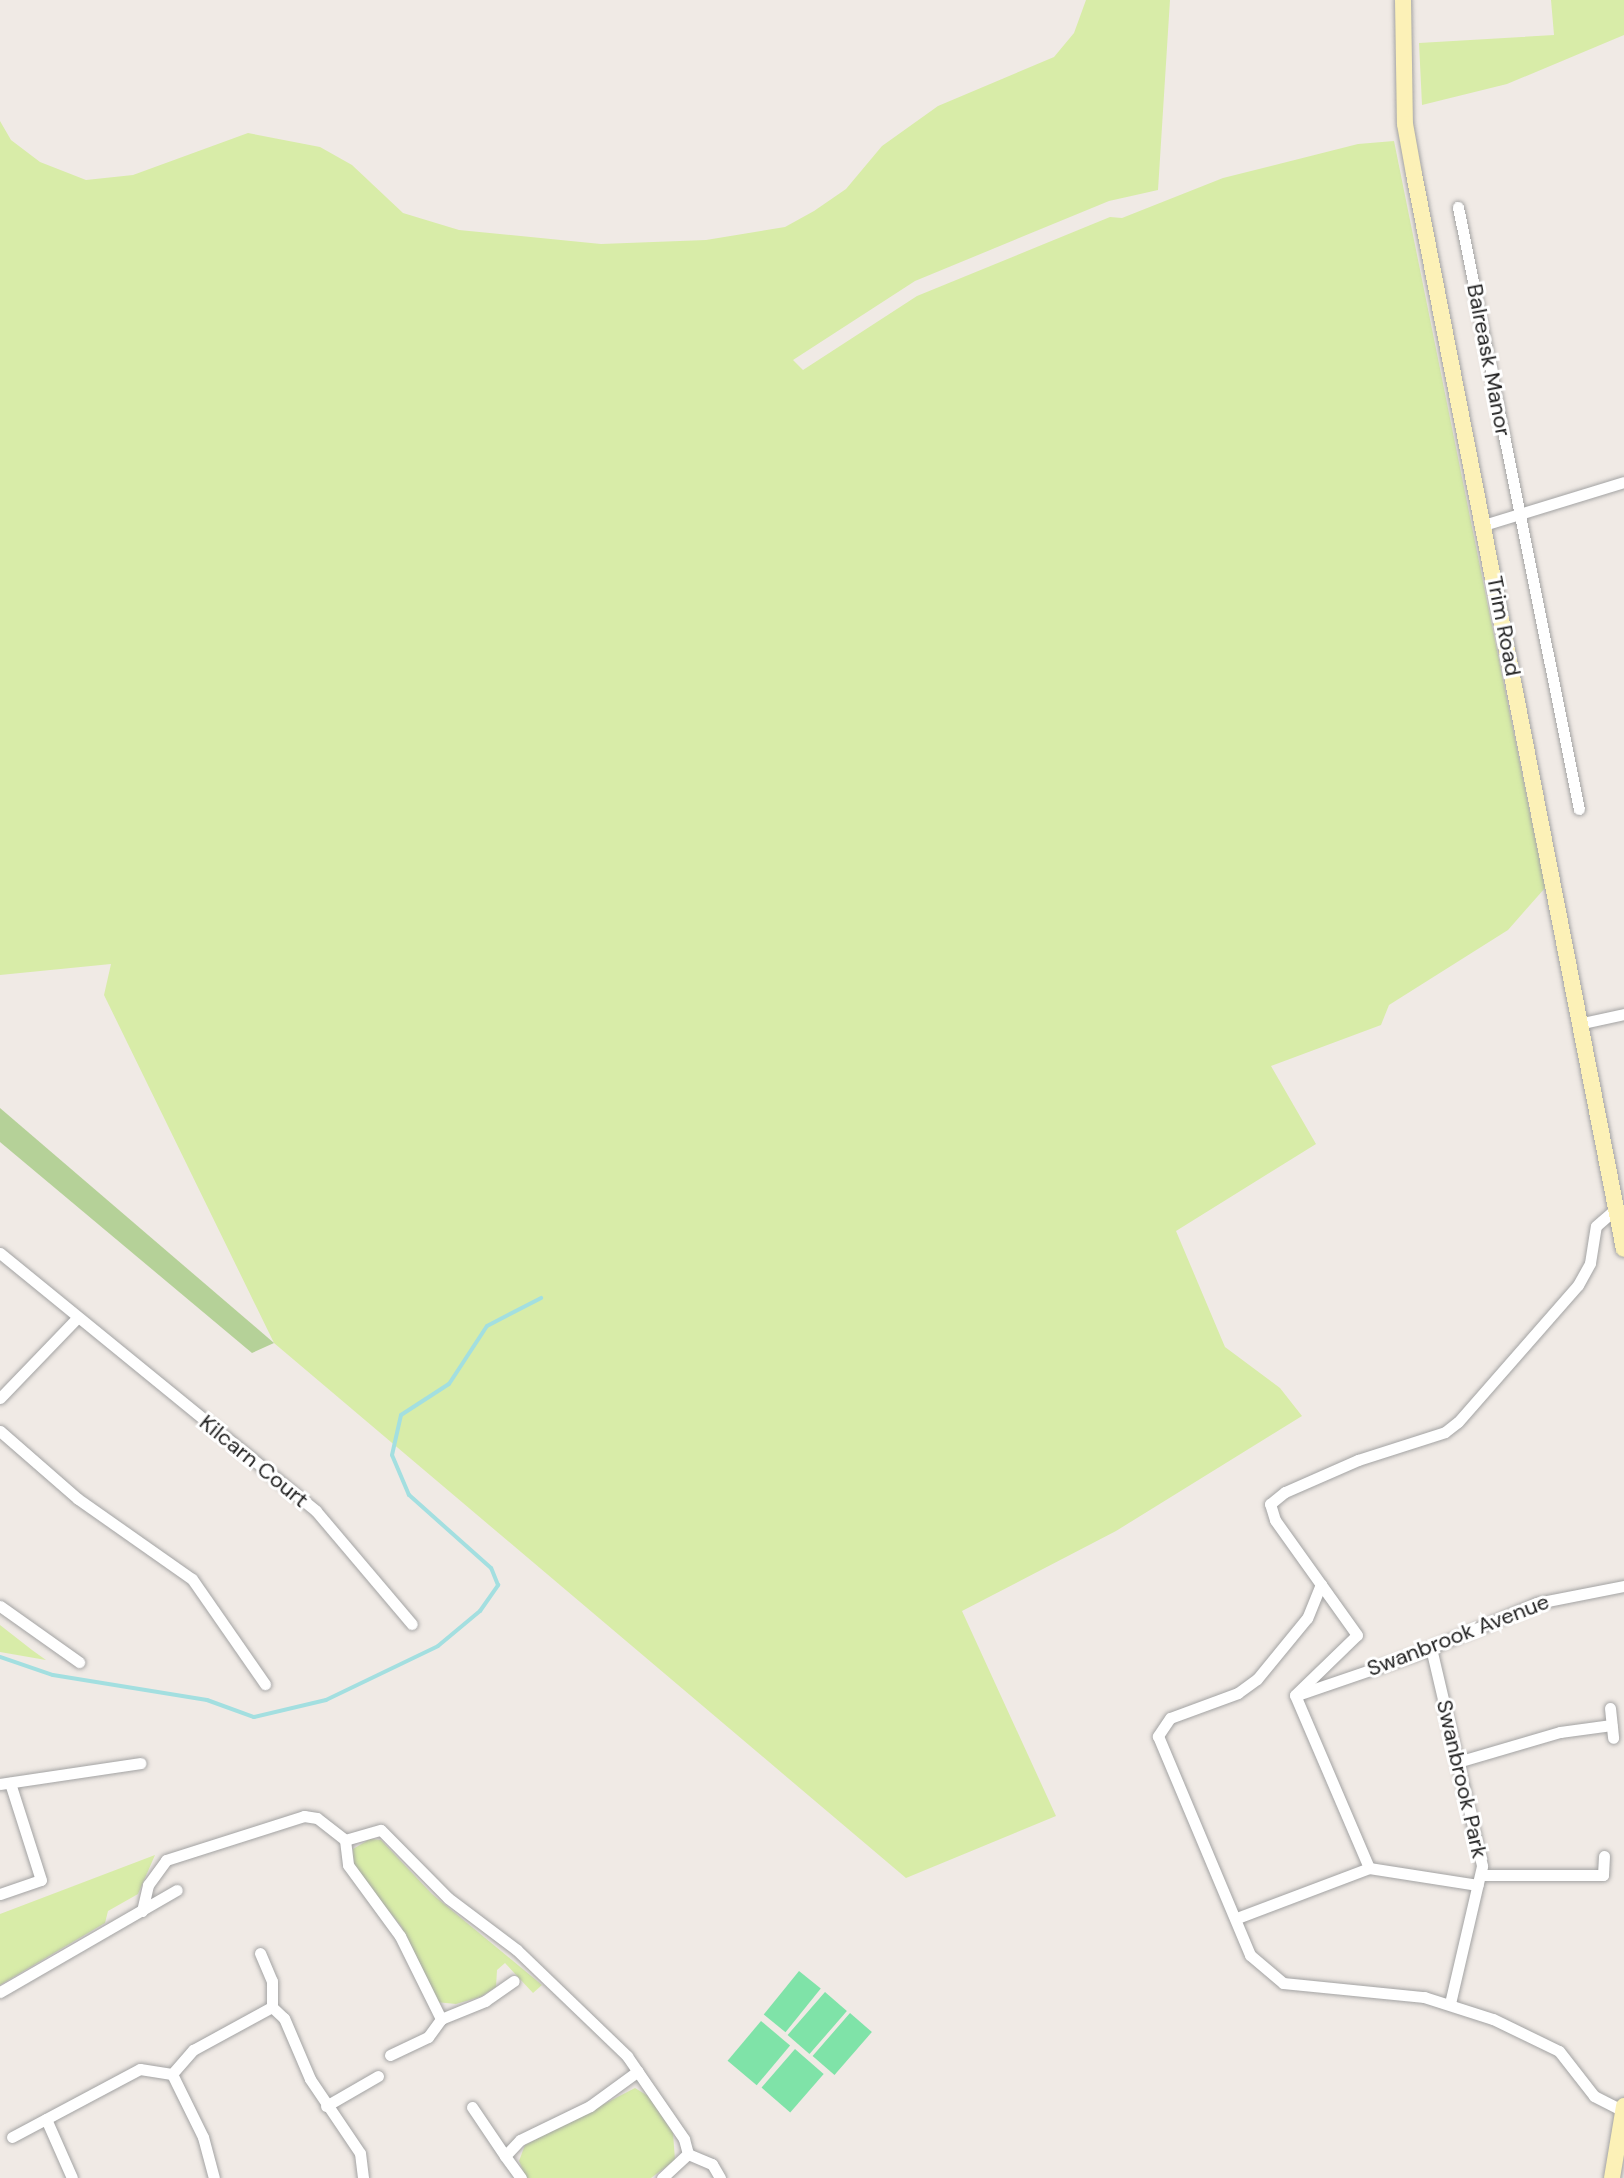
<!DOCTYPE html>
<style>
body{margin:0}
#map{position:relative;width:1624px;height:2178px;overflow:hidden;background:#f0eae5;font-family:"DM Sans",sans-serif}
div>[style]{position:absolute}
.grass>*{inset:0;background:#d8eca8}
.forest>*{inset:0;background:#b5d198}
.pitch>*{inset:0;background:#7fe3a8;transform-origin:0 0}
.stream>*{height:4px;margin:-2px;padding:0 2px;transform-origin:2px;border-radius:2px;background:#a3dfe0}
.roads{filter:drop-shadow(0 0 2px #a3a3a3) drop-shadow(0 0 2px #a3a3a3)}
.street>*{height:11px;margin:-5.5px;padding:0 5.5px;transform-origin:5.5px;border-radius:5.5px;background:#fff}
.secondary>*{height:16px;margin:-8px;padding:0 8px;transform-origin:8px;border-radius:8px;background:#fcf1b7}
span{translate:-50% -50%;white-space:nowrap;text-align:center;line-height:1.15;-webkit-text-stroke:6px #fff;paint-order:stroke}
.street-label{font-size:22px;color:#1f1f1f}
</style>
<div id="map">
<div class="grass">
<i style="clip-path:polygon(1086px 0,1170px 0,1158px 190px,1109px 201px,915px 281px,793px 360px,803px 370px,917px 296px,1110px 217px,1122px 218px,1223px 178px,1358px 144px,1394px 141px,1545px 888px,1508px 930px,1389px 1005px,1381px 1025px,1271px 1066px,1316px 1144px,1176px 1231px,1225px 1347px,1280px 1388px,1302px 1416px,1116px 1531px,962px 1611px,1056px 1816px,906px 1878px,274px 1343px,104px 995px,111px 964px,0 975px,0 121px,11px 140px,40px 162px,86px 180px,133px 175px,248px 133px,320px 147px,352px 165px,403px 213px,459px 230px,601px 244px,706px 240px,785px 227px,814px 211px,846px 189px,882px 146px,938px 106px,1054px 57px,1074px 33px)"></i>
<i style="clip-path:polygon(1551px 0,1624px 0,1624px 35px,1507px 84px,1422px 105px,1419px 43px,1554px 35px)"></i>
<i style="clip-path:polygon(0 1625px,32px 1650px,46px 1660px,0 1652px)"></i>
<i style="clip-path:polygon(370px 1839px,381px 1840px,432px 1894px,542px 1985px,533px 1993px,505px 1963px,497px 1970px,496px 1987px,480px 1997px,456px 2004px,436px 2002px,401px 1926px,354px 1868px,353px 1849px)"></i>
<i style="clip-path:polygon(155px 1855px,138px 1894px,108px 1911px,105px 1923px,0 1985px,0 1914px)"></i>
<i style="clip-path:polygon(635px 2088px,648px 2096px,673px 2133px,675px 2160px,651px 2178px,526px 2178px,519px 2161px,525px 2145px)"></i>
</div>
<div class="forest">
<i style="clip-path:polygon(0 1108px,274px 1343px,252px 1353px,0 1142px)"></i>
</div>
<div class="pitch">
<i style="left:799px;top:1971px;width:28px;height:56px;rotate:39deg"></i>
<i style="left:825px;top:1992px;width:29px;height:57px;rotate:41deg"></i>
<i style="left:850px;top:2013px;width:29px;height:57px;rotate:41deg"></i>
<i style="left:761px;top:2021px;width:38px;height:52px;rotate:40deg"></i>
<i style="left:795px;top:2049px;width:38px;height:51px;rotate:41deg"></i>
</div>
<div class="stream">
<i style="left:0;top:1657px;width:56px;rotate:18.8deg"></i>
<i style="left:53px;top:1675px;width:156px;rotate:9.2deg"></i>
<i style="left:207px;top:1700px;width:50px;rotate:19.9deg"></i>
<i style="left:254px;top:1717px;width:74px;rotate:-13.3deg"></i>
<i style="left:326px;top:1700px;width:124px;rotate:-25.7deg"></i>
<i style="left:438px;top:1646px;width:55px;rotate:-39.8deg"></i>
<i style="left:480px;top:1611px;width:32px;rotate:-55deg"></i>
<i style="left:498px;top:1585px;width:18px;rotate:-112deg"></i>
<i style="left:491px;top:1568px;width:110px;rotate:-138.3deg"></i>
<i style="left:409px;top:1495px;width:43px;rotate:-113deg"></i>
<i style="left:392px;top:1455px;width:41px;rotate:-77.3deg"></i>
<i style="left:401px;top:1415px;width:57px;rotate:-32.9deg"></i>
<i style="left:449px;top:1384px;width:69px;rotate:-56.8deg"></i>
<i style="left:487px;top:1326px;width:61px;rotate:-27.4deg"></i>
</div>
<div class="roads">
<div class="street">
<i style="left:1458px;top:207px;width:614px;rotate:78.64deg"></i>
<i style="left:1484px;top:525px;width:146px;rotate:-17.1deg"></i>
<i style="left:1583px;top:1023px;width:42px;rotate:-12.4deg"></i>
<i style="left:0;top:1253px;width:408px;rotate:39.2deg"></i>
<i style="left:316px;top:1511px;width:148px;rotate:49.7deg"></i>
<i style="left:0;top:1398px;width:110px;rotate:-46.1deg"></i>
<i style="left:0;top:1431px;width:103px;rotate:41.1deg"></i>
<i style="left:78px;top:1499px;width:139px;rotate:35.1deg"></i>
<i style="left:192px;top:1579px;width:128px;rotate:55.2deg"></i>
<i style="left:1321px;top:1584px;width:37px;rotate:112deg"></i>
<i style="left:1307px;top:1618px;width:79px;rotate:129.3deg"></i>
<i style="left:1257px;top:1679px;width:24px;rotate:144deg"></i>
<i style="left:1238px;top:1693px;width:72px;rotate:159.8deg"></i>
<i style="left:1170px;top:1718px;width:22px;rotate:124deg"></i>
<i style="left:1158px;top:1736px;width:238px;rotate:67.2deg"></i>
<i style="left:1250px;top:1955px;width:43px;rotate:40.3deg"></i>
<i style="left:1283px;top:1983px;width:142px;rotate:5.7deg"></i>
<i style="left:1424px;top:1997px;width:72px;rotate:17.7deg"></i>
<i style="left:1493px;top:2019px;width:73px;rotate:25.9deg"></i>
<i style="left:1559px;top:2051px;width:57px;rotate:52.1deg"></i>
<i style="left:1594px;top:2096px;width:33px;rotate:27deg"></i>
<i style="left:0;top:1606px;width:97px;rotate:35.3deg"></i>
<i style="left:1431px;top:1648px;width:224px;rotate:76.8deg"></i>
<i style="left:1482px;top:1866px;width:141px;rotate:103.1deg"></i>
<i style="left:1300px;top:1694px;width:120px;rotate:-18.9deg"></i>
<i style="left:1414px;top:1655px;width:134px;rotate:-22.9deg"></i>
<i style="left:1537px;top:1603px;width:89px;rotate:-11.1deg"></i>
<i style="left:1295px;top:1695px;width:86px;rotate:-44.1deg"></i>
<i style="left:1357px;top:1635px;width:141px;rotate:-125.5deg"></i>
<i style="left:1275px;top:1520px;width:17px;rotate:-107deg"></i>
<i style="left:1270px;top:1504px;width:19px;rotate:-39deg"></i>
<i style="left:1285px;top:1492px;width:80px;rotate:-23.7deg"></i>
<i style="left:1358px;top:1460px;width:91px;rotate:-17.8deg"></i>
<i style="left:1445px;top:1432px;width:16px;rotate:-38deg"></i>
<i style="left:1458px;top:1422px;width:182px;rotate:-48.8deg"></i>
<i style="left:1578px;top:1285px;width:25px;rotate:-61deg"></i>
<i style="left:1590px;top:1263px;width:37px;rotate:-81deg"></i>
<i style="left:1596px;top:1226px;width:28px;rotate:-41deg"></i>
<i style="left:1295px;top:1695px;width:188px;rotate:66.8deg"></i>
<i style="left:1610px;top:1708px;width:30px;rotate:84deg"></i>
<i style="left:1461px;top:1761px;width:103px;rotate:-16.3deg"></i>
<i style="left:1560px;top:1732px;width:52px;rotate:-7.7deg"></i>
<i style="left:0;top:1784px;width:142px;rotate:-8.5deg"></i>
<i style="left:345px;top:1840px;width:37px;rotate:-16deg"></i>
<i style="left:381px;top:1830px;width:95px;rotate:45.4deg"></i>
<i style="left:448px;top:1898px;width:86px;rotate:37deg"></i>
<i style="left:517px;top:1950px;width:153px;rotate:43.9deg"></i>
<i style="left:627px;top:2056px;width:101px;rotate:55.5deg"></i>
<i style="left:684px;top:2139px;width:16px;rotate:75deg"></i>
<i style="left:688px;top:2154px;width:26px;rotate:23deg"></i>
<i style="left:712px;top:2164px;width:16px;rotate:60deg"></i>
<i style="left:1481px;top:1875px;width:122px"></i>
<i style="left:1603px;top:1875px;width:19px;rotate:-87deg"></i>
<i style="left:0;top:1894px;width:43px;rotate:-18.9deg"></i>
<i style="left:41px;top:1880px;width:102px;rotate:-107.7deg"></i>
<i style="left:142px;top:1911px;width:27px;rotate:-77deg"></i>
<i style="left:148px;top:1885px;width:31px;rotate:-54deg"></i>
<i style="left:166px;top:1860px;width:145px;rotate:-17.7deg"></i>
<i style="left:304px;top:1816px;width:13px;rotate:9deg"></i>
<i style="left:317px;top:1818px;width:36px;rotate:38deg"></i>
<i style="left:345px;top:1840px;width:25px;rotate:83deg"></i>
<i style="left:348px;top:1865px;width:88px;rotate:53.8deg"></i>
<i style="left:400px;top:1936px;width:93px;rotate:63.7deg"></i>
<i style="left:441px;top:2019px;width:48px;rotate:-22.2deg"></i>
<i style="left:485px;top:2001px;width:35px;rotate:-35deg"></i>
<i style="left:1237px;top:1918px;width:141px;rotate:-20.7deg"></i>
<i style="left:1369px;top:1868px;width:110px;rotate:8.9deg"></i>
<i style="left:260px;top:1953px;width:30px;rotate:67deg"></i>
<i style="left:272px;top:1981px;width:26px;rotate:90deg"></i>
<i style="left:0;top:1992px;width:204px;rotate:-30deg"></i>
<i style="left:272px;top:2007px;width:16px;rotate:43deg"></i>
<i style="left:284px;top:2018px;width:66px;rotate:66.9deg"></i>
<i style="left:310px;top:2079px;width:89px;rotate:56deg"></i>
<i style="left:360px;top:2153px;width:25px;rotate:83deg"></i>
<i style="left:390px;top:2055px;width:42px;rotate:-25.3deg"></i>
<i style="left:428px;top:2037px;width:22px;rotate:-54deg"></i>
<i style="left:172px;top:2074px;width:32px;rotate:-49deg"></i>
<i style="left:193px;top:2050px;width:90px;rotate:-28.6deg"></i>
<i style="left:172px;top:2074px;width:70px;rotate:63.8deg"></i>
<i style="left:203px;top:2137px;width:42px;rotate:75deg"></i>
<i style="left:326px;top:2106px;width:60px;rotate:-30deg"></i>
<i style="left:472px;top:2107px;width:59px;rotate:56deg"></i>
<i style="left:46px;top:2119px;width:64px;rotate:66.2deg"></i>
<i style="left:12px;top:2137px;width:145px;rotate:-28deg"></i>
<i style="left:140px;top:2069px;width:32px;rotate:9deg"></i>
<i style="left:521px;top:2178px;width:27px;rotate:-126deg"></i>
<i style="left:505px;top:2156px;width:22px;rotate:-47deg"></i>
<i style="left:520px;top:2140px;width:78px;rotate:-25.9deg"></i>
<i style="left:590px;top:2106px;width:59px;rotate:-36.1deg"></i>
<i style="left:662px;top:2178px;width:35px;rotate:-43deg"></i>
</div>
<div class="secondary">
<i style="left:1403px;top:0;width:124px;rotate:89.1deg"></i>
<i style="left:1405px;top:124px;width:51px;rotate:79.8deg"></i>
<i style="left:1414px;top:174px;width:1095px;rotate:78.95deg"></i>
<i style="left:1612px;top:2178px;width:73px;rotate:-80.5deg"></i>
</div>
</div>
<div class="street-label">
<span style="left:1489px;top:360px;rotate:79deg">Balreask Manor</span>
<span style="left:1504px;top:626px;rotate:79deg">Trim Road</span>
<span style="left:254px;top:1461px;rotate:39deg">Kilcarn Court</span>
<span style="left:1458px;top:1635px;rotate:-21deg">Swanbrook Avenue</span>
<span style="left:1462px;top:1779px;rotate:77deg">Swanbrook Park</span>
</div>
</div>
